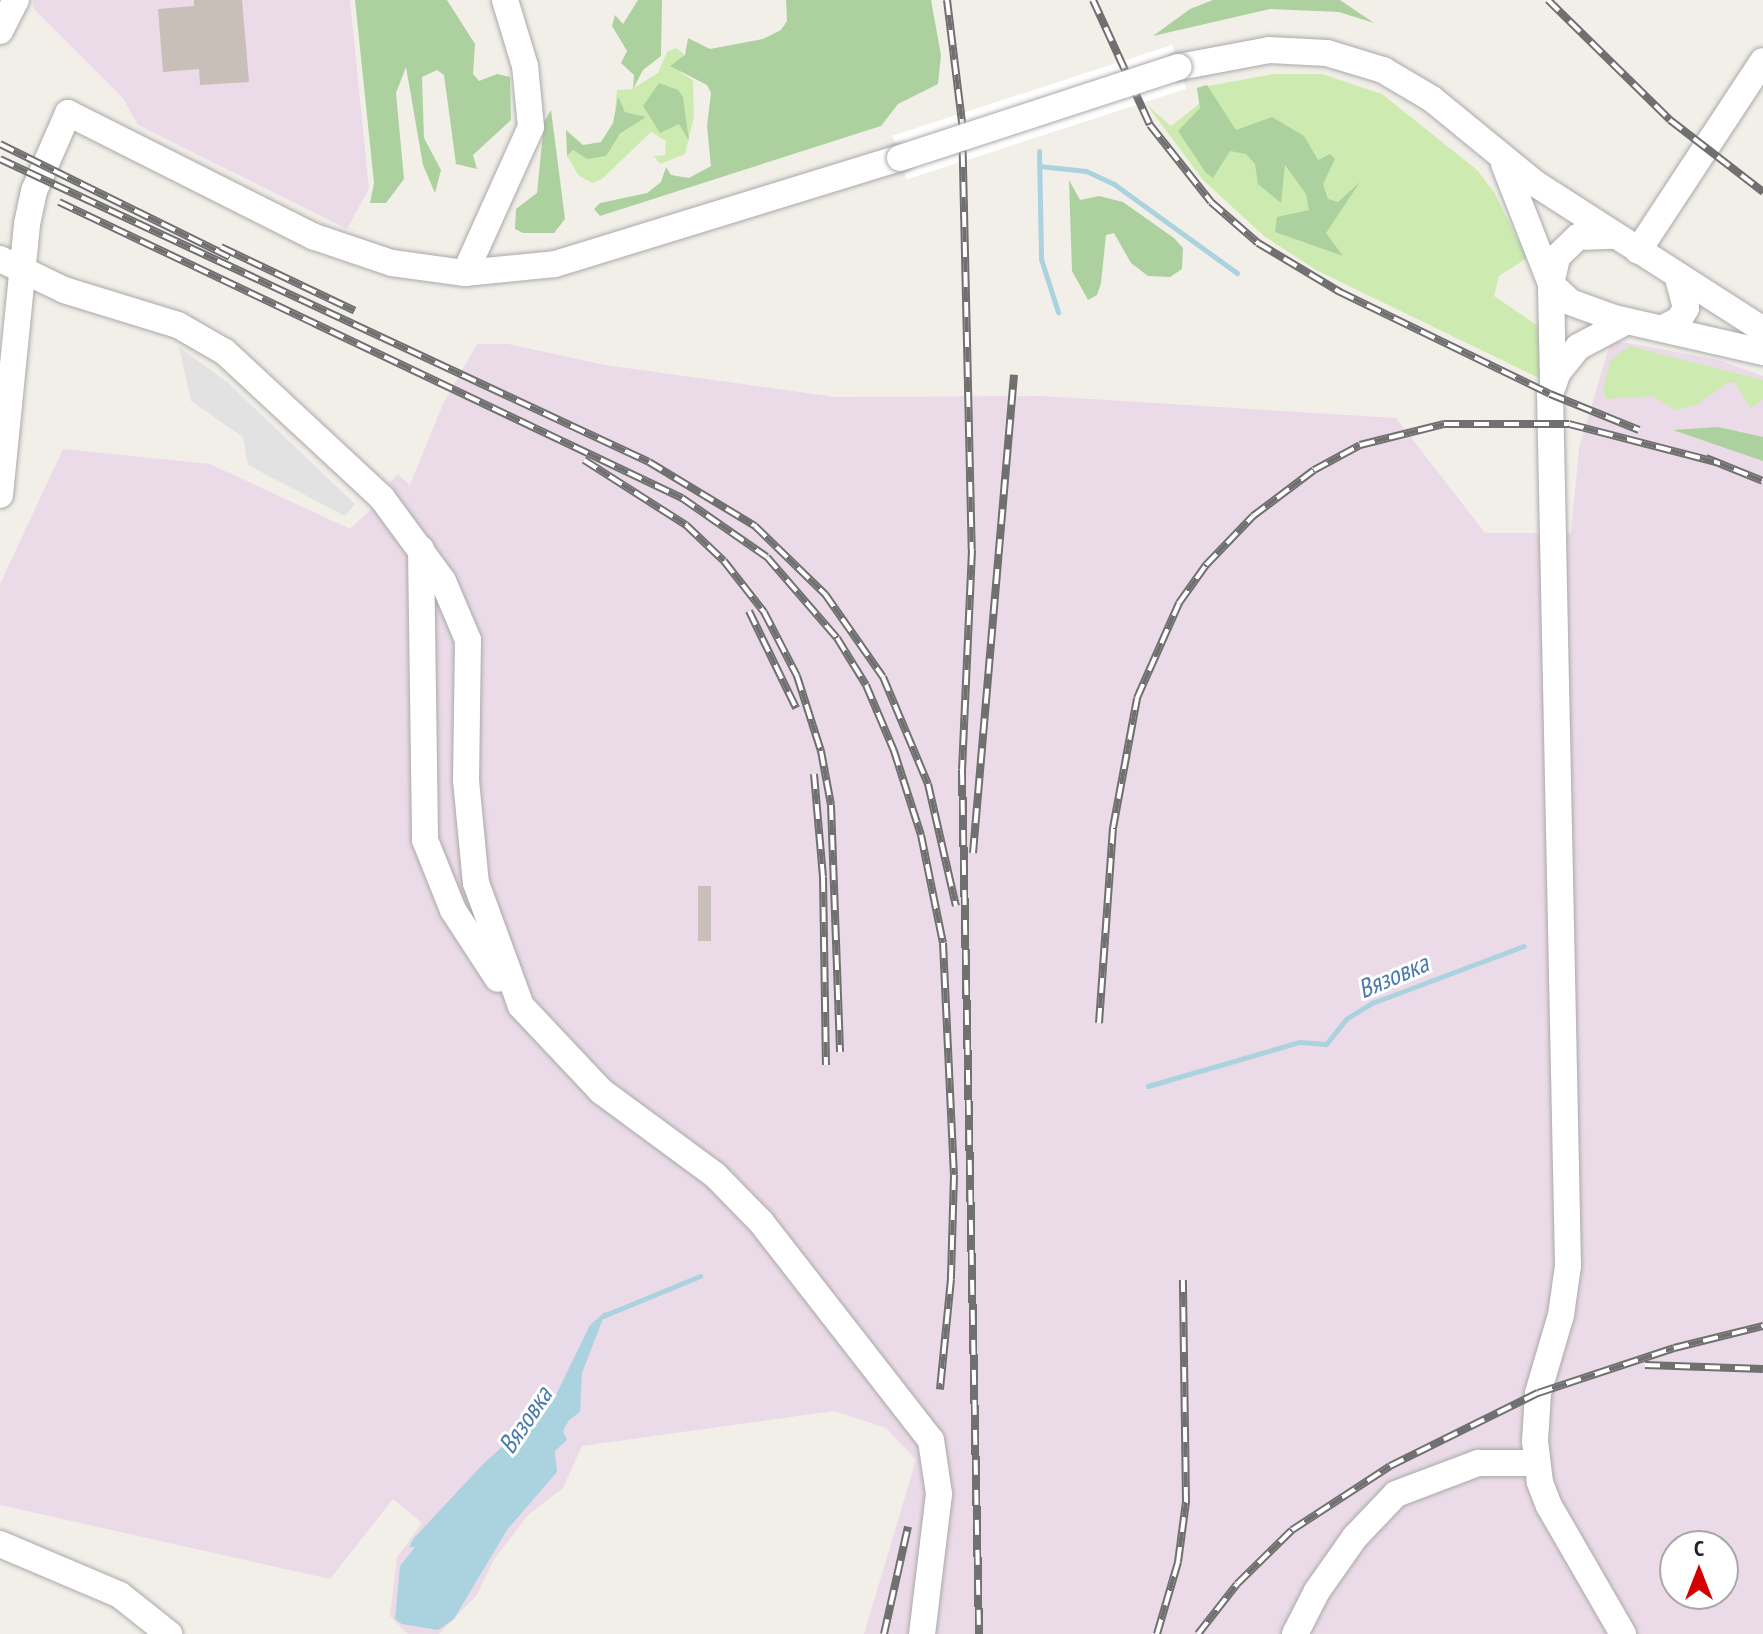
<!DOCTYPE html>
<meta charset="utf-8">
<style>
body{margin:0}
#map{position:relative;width:1763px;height:1634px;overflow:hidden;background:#f2efe9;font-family:"PT Sans Narrow",sans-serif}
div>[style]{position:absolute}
.industrial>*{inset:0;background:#ebdbe8}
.grass>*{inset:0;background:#cdebb0}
.forest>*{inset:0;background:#add19e}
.parking>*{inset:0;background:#e2e2e2}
.water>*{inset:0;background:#aad3df}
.pier>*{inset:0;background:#fff;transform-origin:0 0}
.stream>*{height:5px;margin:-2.5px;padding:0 2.5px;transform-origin:2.5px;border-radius:2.5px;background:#aad3df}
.building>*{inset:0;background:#c7bfb8;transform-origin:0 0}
.roads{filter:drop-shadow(0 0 2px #a9a9a9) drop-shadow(0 0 2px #a9a9a9)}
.minor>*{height:26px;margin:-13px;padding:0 13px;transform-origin:13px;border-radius:13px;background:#fff}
.rail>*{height:8px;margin-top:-4px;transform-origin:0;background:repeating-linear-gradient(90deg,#fff 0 15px,#707070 0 30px);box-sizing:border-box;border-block:2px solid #707070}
.bridges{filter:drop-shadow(0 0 2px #a9a9a9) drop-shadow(0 0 2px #a9a9a9)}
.minor-bridge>*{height:26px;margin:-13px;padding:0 13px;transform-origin:13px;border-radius:13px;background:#fff}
span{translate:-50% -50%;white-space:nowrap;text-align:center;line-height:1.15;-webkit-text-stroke:6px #fff;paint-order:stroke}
.water-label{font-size:26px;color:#4a7aab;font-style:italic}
.north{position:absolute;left:1659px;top:1530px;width:80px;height:80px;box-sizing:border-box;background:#fff;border:2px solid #a7a7a7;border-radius:50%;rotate:0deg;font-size:22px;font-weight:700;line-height:32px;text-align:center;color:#222}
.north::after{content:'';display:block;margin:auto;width:28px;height:36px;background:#d40000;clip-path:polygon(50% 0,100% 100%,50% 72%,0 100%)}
</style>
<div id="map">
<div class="industrial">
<i style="clip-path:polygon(33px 0,350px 0,369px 189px,347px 229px,138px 125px,122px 97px,34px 9px)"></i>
<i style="clip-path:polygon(evenodd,1617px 341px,1719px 360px,1763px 376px,1763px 1634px,864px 1634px,916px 1460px,886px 1428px,834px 1411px,582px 1446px,563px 1488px,528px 1515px,493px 1561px,477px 1595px,439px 1634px,408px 1634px,390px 1616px,397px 1557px,422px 1523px,393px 1499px,330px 1579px,0 1505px,0 584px,63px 449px,210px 464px,350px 529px,394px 488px,389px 483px,398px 474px,410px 485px,443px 404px,477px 344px,508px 344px,605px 365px,835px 397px,1042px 396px,1396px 418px,1485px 533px,1571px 533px,1579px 448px,1609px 347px,1617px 341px,1675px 1546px,1723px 1546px,1723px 1594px,1675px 1594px,1675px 1546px)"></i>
</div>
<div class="grass">
<i style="clip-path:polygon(676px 48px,685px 55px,677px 62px,681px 73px,693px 80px,694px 117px,685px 154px,660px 164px,654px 156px,665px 155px,666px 141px,651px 132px,602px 179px,593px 183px,579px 176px,567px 156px,573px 150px,587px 159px,645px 117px,625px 112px,618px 99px,615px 110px,617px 90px,632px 89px,658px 73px,667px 52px)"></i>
<i style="clip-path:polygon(1273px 74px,1322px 74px,1382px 94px,1477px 170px,1494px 192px,1527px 258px,1499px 276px,1494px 296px,1538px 326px,1541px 379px,1316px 270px,1264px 236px,1203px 180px,1147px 105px,1171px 126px,1199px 104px,1197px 88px)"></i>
<i style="clip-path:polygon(1629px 346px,1763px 380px,1763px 400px,1750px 408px,1735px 383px,1728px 382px,1698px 404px,1676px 410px,1652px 396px,1606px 399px,1603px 391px,1610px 360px)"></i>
</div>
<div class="forest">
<i style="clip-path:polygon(355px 0,447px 0,475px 44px,473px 74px,479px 81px,497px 74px,510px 77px,511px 120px,473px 155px,477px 169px,456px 164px,444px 75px,437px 70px,422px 77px,424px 138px,441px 170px,435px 193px,423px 165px,406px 67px,396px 93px,404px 179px,386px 203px,370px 203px,374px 183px)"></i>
<i style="clip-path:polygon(638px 0,662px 0,661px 56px,643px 70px,633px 89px,634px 75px,621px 63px,627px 51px,612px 26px,615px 15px,623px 24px)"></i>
<i style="clip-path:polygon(786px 0,931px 0,941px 55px,938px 84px,898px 104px,881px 126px,600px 216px,594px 209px,600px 203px,647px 193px,661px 182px,666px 167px,671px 175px,689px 178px,711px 166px,707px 126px,711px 93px,707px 85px,670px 66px,685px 55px,688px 38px,710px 49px,763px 39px,781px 30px,787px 21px)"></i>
<i style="clip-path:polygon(1213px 0,1340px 0,1374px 23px,1339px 12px,1270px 9px,1153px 36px,1190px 9px)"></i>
<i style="clip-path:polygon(659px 83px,678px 90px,683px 97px,689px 141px,679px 124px,660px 133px,643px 106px)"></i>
<i style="clip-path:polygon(1207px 85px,1236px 130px,1272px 117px,1304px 136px,1318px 160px,1330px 154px,1335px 159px,1323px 184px,1328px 199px,1338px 202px,1360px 182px,1326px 233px,1343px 256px,1275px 232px,1277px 217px,1309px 210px,1306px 194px,1285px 165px,1281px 203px,1258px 184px,1255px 164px,1246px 154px,1230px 151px,1213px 178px,1206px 173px,1178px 131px,1200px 108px,1197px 88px)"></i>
<i style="clip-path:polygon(618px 97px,625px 112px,646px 117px,620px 134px,606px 156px,587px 159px,573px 150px,567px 156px,566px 130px,583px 145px,601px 142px,613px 123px)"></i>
<i style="clip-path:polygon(551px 110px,565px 219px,554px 233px,523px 233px,515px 229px,516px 209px,537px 193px,544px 122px)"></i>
<i style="clip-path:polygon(1069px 180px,1080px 200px,1099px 196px,1123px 202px,1174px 238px,1183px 248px,1182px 269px,1170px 277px,1148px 276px,1131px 263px,1114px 233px,1106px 235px,1101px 283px,1097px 295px,1088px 300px,1072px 271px)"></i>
<i style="clip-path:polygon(1718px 427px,1763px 437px,1763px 461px,1673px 430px)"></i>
</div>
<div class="parking">
<i style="clip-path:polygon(179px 347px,227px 382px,355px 504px,345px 516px,248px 465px,243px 437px,191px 401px)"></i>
</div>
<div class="water">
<i style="clip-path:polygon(606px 1311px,582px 1373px,580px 1412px,569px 1420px,563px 1431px,567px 1440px,555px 1451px,557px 1472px,507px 1530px,454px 1619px,438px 1630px,402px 1624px,395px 1619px,400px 1566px,415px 1547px,409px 1547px,414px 1538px,485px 1462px,552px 1403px,590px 1325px)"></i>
</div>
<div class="pier">
<i style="left:1172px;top:45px;width:46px;height:294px;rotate:72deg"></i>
</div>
<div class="stream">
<i style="left:1039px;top:151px;width:108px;rotate:88.9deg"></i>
<i style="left:1041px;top:259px;width:56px;rotate:72.2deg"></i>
<i style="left:1039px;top:166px;width:47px;rotate:6.1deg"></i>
<i style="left:1086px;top:171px;width:31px;rotate:25deg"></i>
<i style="left:1114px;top:184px;width:152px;rotate:35.9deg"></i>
<i style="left:1148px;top:1086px;width:157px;rotate:-16.2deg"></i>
<i style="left:1299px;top:1042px;width:27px;rotate:4deg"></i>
<i style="left:1326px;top:1044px;width:32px;rotate:-51deg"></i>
<i style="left:1346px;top:1019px;width:31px;rotate:-32deg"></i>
<i style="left:1372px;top:1003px;width:162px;rotate:-20.6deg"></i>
<i style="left:603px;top:1316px;width:105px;rotate:-22.4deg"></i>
</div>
<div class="building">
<i style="clip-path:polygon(194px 0,242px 0,249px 82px,200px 85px,199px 69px,163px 72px,158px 9px,194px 6px)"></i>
<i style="left:698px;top:886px;width:13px;height:55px"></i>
</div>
<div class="roads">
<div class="minor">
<i style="left:0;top:31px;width:35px;rotate:-63deg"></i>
<i style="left:1179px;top:67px;width:92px;rotate:-10.7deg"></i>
<i style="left:1269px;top:50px;width:58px;rotate:3deg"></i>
<i style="left:1327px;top:53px;width:59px;rotate:16.9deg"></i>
<i style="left:1383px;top:70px;width:57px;rotate:30.6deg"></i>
<i style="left:1432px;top:99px;width:134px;rotate:39.3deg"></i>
<i style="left:1536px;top:184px;width:270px;rotate:32.7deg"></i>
<i style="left:1504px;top:164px;width:129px;rotate:68.6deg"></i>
<i style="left:1551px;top:284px;width:26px;rotate:43deg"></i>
<i style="left:1570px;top:302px;width:47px;rotate:20deg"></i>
<i style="left:1614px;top:318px;width:153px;rotate:12.9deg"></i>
<i style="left:1638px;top:251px;width:227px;rotate:-56.7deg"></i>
<i style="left:0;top:259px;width:71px;rotate:25.8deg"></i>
<i style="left:64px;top:290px;width:119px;rotate:17.1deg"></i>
<i style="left:178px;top:325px;width:54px;rotate:29.9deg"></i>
<i style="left:225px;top:352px;width:214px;rotate:42.9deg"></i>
<i style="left:382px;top:498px;width:103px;rotate:53.7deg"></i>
<i style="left:443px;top:581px;width:64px;rotate:67deg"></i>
<i style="left:468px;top:640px;width:140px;rotate:90.8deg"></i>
<i style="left:466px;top:780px;width:103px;rotate:84.5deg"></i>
<i style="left:476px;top:883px;width:131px;rotate:69.9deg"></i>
<i style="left:521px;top:1006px;width:117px;rotate:46.7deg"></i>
<i style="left:601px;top:1091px;width:142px;rotate:36.4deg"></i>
<i style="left:715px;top:1175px;width:66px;rotate:45.6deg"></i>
<i style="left:761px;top:1222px;width:276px;rotate:52.1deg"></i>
<i style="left:931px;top:1440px;width:55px;rotate:81.6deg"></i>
<i style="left:939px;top:1494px;width:141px;rotate:96.9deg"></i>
<i style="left:465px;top:273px;width:160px;rotate:-65.7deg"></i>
<i style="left:531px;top:127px;width:61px;rotate:-95.6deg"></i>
<i style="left:525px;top:66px;width:69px;rotate:-106.9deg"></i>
<i style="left:1663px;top:328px;width:18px;rotate:-27deg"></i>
<i style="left:1679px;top:320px;width:14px;rotate:-60deg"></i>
<i style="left:1686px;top:308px;width:31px;rotate:-105deg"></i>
<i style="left:1553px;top:382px;width:98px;rotate:-91.2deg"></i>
<i style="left:1551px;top:284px;width:28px;rotate:-77deg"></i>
<i style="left:1557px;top:257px;width:29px;rotate:-44deg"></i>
<i style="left:1578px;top:237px;width:35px;rotate:-2deg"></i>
<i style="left:0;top:495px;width:272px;rotate:-84.3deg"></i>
<i style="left:27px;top:224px;width:34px;rotate:-78deg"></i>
<i style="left:34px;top:191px;width:85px;rotate:-66.4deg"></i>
<i style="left:68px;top:113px;width:276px;rotate:26.7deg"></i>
<i style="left:315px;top:237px;width:81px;rotate:18.7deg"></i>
<i style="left:392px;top:263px;width:74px;rotate:7.8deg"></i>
<i style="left:465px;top:273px;width:90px;rotate:-5.7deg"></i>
<i style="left:555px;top:264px;width:361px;rotate:-17.1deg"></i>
<i style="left:421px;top:549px;width:291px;rotate:89.2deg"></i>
<i style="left:425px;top:840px;width:75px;rotate:68.2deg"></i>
<i style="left:453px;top:910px;width:82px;rotate:56.9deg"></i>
<i style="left:0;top:1544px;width:130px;rotate:23deg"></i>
<i style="left:120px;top:1595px;width:63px;rotate:38.5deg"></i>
<i style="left:1295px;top:1634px;width:48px;rotate:-62.9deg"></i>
<i style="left:1317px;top:1591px;width:66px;rotate:-54.9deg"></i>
<i style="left:1355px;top:1537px;width:59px;rotate:-46.4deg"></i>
<i style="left:1396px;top:1494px;width:88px;rotate:-20.7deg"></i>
<i style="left:1478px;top:1463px;width:59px"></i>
<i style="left:1623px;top:1634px;width:148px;rotate:-120deg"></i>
<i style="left:1549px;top:1506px;width:26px;rotate:-111deg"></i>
<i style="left:1540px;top:1482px;width:41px;rotate:-97deg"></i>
<i style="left:1535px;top:1441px;width:48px;rotate:-86.4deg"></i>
<i style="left:1538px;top:1393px;width:81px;rotate:-73.6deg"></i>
<i style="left:1561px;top:1315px;width:49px;rotate:-81.9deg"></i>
<i style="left:1568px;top:1266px;width:872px;rotate:-91.18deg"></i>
<i style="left:1550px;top:394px;width:23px;rotate:-70deg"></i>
<i style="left:1558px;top:372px;width:32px;rotate:-51deg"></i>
<i style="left:1578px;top:347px;width:55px;rotate:-28deg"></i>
</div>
</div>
<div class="rail">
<i style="left:947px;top:0;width:123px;rotate:83deg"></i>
<i style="left:962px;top:122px;width:428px;rotate:88.7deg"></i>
<i style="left:972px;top:550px;width:220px;rotate:92.6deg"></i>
<i style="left:962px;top:770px;width:864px;rotate:88.87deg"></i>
<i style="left:1093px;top:0;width:137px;rotate:65.5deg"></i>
<i style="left:1150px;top:125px;width:98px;rotate:51.6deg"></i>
<i style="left:1211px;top:202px;width:62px;rotate:41.1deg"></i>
<i style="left:1258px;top:243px;width:96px;rotate:30.9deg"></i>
<i style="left:1340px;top:292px;width:233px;rotate:25.9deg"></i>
<i style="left:1550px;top:394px;width:96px;rotate:22deg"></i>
<i style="left:1548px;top:0;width:171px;rotate:44.5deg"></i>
<i style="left:1670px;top:120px;width:118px;rotate:37.7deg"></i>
<i style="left:0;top:144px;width:256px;rotate:26.2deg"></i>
<i style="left:0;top:159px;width:716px;rotate:25.03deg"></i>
<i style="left:649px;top:462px;width:124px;rotate:31.1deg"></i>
<i style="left:755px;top:526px;width:98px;rotate:44.2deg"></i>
<i style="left:825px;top:594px;width:101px;rotate:55.1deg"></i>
<i style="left:883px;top:677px;width:116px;rotate:67.2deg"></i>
<i style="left:928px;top:784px;width:125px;rotate:77.1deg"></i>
<i style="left:59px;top:202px;width:690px;rotate:25.41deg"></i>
<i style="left:682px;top:498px;width:103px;rotate:34.8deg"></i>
<i style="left:767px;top:557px;width:107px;rotate:49.2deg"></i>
<i style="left:837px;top:638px;width:55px;rotate:58.3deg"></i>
<i style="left:866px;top:685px;width:72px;rotate:67deg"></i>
<i style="left:894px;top:751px;width:88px;rotate:72.2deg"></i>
<i style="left:921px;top:835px;width:110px;rotate:78.5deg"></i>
<i style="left:943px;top:943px;width:232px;rotate:87.3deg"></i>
<i style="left:954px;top:1175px;width:104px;rotate:91.7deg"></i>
<i style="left:951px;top:1279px;width:111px;rotate:95.7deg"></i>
<i style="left:221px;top:247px;width:148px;rotate:25.5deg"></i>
<i style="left:1706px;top:458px;width:61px;rotate:22deg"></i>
<i style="left:584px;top:460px;width:121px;rotate:32.5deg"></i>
<i style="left:686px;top:525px;width:52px;rotate:43.5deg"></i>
<i style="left:724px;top:561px;width:65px;rotate:51.9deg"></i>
<i style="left:764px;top:612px;width:72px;rotate:62.7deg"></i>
<i style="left:797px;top:676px;width:79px;rotate:72.3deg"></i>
<i style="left:821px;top:751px;width:55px;rotate:79.5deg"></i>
<i style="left:831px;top:805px;width:247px;rotate:87.9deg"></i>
<i style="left:749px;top:611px;width:108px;rotate:64.1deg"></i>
<i style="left:814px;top:774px;width:103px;rotate:85deg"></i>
<i style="left:823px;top:877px;width:188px;rotate:89.1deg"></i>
<i style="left:973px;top:853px;width:480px;rotate:-85.1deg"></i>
<i style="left:1099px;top:1023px;width:196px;rotate:-85.9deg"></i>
<i style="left:1113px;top:828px;width:132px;rotate:-79.5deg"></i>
<i style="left:1137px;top:698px;width:104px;rotate:-66.1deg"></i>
<i style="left:1179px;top:603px;width:47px;rotate:-54.6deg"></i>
<i style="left:1206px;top:565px;width:68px;rotate:-46.2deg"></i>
<i style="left:1253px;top:516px;width:76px;rotate:-37deg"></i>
<i style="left:1314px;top:470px;width:52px;rotate:-28.5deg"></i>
<i style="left:1360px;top:445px;width:87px;rotate:-14deg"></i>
<i style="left:1444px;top:424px;width:125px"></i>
<i style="left:1569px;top:424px;width:152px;rotate:14.5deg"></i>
<i style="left:1645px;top:1365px;width:118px;rotate:1.9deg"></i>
<i style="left:884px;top:1634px;width:110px;rotate:-77.4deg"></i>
<i style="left:1157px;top:1634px;width:75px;rotate:-73.7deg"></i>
<i style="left:1178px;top:1562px;width:61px;rotate:-82.4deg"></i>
<i style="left:1186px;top:1502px;width:222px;rotate:-90.8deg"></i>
<i style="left:1198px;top:1634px;width:63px;rotate:-52deg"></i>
<i style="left:1237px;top:1584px;width:77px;rotate:-44.5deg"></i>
<i style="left:1292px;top:1530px;width:117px;rotate:-33.1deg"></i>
<i style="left:1390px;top:1466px;width:165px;rotate:-26.3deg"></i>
<i style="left:1538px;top:1393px;width:143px;rotate:-18.3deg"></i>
<i style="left:1674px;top:1348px;width:92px;rotate:-13.9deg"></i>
</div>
<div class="bridges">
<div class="minor-bridge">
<i style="left:900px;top:158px;width:293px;rotate:-18.1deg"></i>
</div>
</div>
<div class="water-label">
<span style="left:1393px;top:976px;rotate:-23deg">Вязовка</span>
<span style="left:525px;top:1420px;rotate:-56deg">Вязовка</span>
</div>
<div class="north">С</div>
</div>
